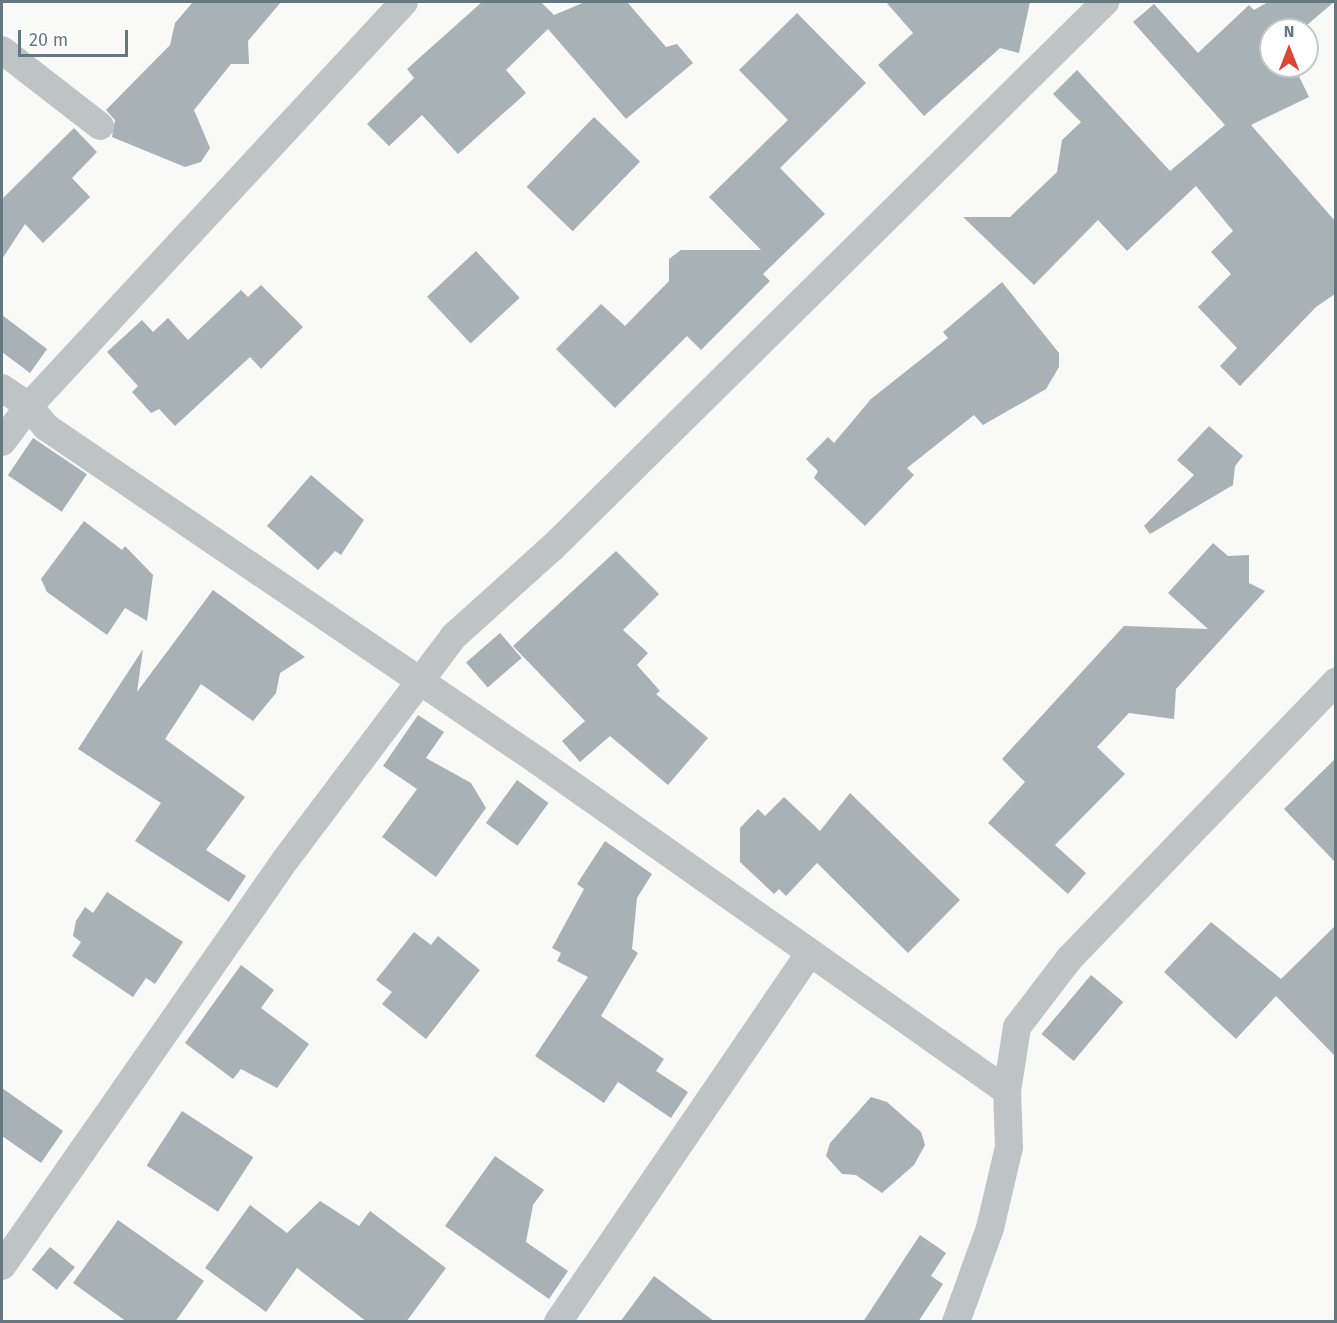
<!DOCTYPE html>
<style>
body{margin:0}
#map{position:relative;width:1337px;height:1323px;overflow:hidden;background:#f9f9f7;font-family:"Fira Sans",sans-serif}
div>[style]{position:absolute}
.building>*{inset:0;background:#a7b1b6;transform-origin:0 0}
.street>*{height:28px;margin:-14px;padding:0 14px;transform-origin:14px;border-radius:14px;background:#bec4c6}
span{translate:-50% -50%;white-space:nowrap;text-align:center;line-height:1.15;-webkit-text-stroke:6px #fff;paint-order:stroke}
.frame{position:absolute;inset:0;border:3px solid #657880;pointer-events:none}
.north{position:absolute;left:1259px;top:18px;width:60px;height:60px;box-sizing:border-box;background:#fff;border:2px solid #c1c9cc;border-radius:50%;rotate:0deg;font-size:16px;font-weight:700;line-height:24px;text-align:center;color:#657880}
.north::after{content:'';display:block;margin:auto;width:21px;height:27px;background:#db4734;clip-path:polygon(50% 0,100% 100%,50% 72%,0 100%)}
.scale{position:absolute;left:18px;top:30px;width:110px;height:27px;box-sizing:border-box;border:3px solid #657880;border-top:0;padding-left:8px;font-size:18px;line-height:21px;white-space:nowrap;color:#657880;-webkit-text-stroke:4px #fff;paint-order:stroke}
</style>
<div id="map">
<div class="building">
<i style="clip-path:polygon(193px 2px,281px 2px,248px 41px,249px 64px,231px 64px,194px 110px,210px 148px,201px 162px,185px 167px,112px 137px,115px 120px,106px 110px,170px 45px,175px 23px)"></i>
<i style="clip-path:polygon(482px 2px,541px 2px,554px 15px,585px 2px,627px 2px,666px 47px,677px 44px,693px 63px,626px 119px,548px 29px,506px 70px,526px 93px,458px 154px,422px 115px,389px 146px,367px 124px,414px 78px,407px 69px)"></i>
<i style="clip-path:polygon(886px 2px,1030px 2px,1019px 53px,1000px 48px,924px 116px,878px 65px,913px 33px)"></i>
<i style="clip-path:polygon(1268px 2px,1334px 2px,1301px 30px,1271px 30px,1271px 66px,1294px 66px,1309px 97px,1251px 125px,1335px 221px,1335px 294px,1316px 307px,1240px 386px,1220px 366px,1237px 348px,1198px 307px,1231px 274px,1211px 252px,1233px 231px,1196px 186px,1127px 251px,1098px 220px,1034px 285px,963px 217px,1010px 217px,1057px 172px,1062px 140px,1081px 122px,1053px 94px,1077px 70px,1170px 171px,1225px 125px,1133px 22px,1154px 4px,1198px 53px,1249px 5px,1254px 10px)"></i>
<i style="clip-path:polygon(797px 13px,866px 83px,780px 168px,825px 214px,763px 274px,770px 281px,701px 350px,687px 336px,615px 408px,556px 349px,601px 304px,625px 326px,669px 281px,669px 259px,681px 250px,761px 250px,709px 197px,788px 120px,739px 70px)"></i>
<i style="left:594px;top:117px;width:64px;height:97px;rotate:44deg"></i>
<i style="clip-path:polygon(74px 128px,97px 152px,72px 178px,90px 197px,43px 243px,25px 224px,2px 259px,2px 199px)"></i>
<i style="left:476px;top:251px;width:64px;height:67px;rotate:47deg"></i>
<i style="clip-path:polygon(1002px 282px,1059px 353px,1059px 367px,1046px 389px,983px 425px,974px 415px,907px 468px,914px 475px,865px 526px,814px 478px,818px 471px,806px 459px,828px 437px,834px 443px,871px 399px,948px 338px,943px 332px)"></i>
<i style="clip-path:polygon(261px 285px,303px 327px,261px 369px,250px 357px,175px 426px,159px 409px,151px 413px,132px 392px,138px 386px,107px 352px,142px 320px,153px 332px,168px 318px,188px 340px,241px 290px,248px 297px)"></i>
<i style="clip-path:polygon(2px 315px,47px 349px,30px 373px,2px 352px)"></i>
<i style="clip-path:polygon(1209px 426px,1243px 456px,1235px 466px,1233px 485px,1150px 534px,1144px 526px,1194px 475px,1177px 460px)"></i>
<i style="left:33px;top:438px;width:65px;height:45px;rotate:34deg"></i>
<i style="clip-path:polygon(311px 475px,364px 520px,341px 555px,335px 551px,318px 570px,267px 526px)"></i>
<i style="clip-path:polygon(84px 521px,122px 550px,125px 546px,153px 575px,147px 621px,125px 608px,107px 635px,47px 592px,41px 579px)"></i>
<i style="clip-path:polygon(1213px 543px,1228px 556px,1249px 555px,1249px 583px,1265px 591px,1176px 689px,1174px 719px,1129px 713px,1097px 747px,1125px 774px,1055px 845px,1086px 873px,1068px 894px,988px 823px,1025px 782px,1002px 759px,1124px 626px,1208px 629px,1168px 593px)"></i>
<i style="clip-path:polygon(616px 551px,659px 594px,623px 630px,648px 653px,637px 665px,660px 691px,656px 694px,708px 738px,668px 785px,610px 736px,580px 762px,562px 741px,585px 721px,513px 646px)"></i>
<i style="clip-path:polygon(213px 590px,305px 657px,280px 673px,276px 693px,253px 721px,201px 684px,165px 739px,245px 797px,206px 850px,246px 876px,229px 902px,135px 841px,161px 803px,78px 749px,143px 649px,137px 692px)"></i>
<i style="left:500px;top:633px;width:33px;height:45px;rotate:49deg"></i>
<i style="clip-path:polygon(418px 715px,444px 732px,426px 758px,471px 783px,486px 808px,436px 877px,382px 837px,417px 789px,383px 766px)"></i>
<i style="clip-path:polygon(1335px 759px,1335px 862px,1284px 809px)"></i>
<i style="left:517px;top:780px;width:39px;height:53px;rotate:36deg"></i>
<i style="clip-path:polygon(850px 793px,960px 900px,908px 953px,817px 863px,786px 896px,779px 889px,774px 894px,740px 862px,740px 828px,758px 809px,765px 816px,784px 797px,820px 831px)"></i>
<i style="clip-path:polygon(605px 841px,652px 874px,637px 898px,632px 949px,638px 953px,601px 1016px,664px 1059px,656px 1071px,688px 1092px,671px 1118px,618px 1082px,604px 1103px,535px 1056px,588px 977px,557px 961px,561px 953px,552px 948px,584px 889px,577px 884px)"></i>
<i style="clip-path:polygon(107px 892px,183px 942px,155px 984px,146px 978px,133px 997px,72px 956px,81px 942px,73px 936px,76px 921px,85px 907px,93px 913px)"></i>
<i style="clip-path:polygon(1211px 922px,1281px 979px,1335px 926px,1335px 1056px,1276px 996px,1236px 1039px,1164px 972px)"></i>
<i style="clip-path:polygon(414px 932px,431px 945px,438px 936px,480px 970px,426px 1039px,382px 1004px,392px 992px,376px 980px)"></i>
<i style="clip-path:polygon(241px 965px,274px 990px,261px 1008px,309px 1044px,277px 1088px,241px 1069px,233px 1079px,185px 1043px)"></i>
<i style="left:1091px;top:975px;width:42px;height:77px;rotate:40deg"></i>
<i style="clip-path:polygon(2px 1088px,63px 1131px,41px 1163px,2px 1136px)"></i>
<i style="clip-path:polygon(871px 1097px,887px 1102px,921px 1132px,925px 1145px,914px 1165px,882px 1193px,856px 1175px,842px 1174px,826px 1156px,830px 1143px)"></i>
<i style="left:182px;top:1111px;width:85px;height:65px;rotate:33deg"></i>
<i style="clip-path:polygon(495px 1156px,544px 1190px,533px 1205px,526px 1242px,568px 1271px,549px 1299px,445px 1226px)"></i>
<i style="clip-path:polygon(320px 1201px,359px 1226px,370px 1211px,446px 1268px,406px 1322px,367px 1322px,297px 1268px,266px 1312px,205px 1268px,250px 1205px,287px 1233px)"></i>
<i style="clip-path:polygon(118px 1220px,204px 1281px,175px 1322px,127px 1322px,73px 1283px)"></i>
<i style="clip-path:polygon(920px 1235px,946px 1253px,931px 1276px,943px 1284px,918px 1322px,863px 1322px)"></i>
<i style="left:50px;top:1247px;width:32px;height:29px;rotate:39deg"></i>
<i style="clip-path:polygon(654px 1276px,715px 1322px,620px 1322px)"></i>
</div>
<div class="street">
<i style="left:2px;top:50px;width:124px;rotate:37.8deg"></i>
<i style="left:2px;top:388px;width:32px;rotate:34deg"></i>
<i style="left:29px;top:406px;width:27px;rotate:51deg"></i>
<i style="left:46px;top:427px;width:595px;rotate:34.17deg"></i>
<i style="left:538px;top:761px;width:573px;rotate:35.13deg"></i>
<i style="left:2px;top:442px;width:45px;rotate:-53.1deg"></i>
<i style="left:29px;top:406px;width:551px;rotate:-47.13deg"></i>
<i style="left:2px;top:1266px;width:496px;rotate:-55.1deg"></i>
<i style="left:286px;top:859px;width:279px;rotate:-53deg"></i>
<i style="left:454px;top:636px;width:133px;rotate:-42deg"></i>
<i style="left:553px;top:547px;width:776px;rotate:-44.63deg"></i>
<i style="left:558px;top:1322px;width:444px;rotate:-55.7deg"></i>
<i style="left:956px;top:1322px;width:100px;rotate:-70.1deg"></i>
<i style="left:990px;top:1228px;width:83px;rotate:-76.8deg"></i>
<i style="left:1009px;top:1147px;width:56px;rotate:-92deg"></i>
<i style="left:1007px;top:1091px;width:65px;rotate:-81.1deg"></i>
<i style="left:1017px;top:1027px;width:86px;rotate:-52.6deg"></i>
<i style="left:1069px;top:959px;width:385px;rotate:-46.1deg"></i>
</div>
<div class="frame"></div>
<div class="north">N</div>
<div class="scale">20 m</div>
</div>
